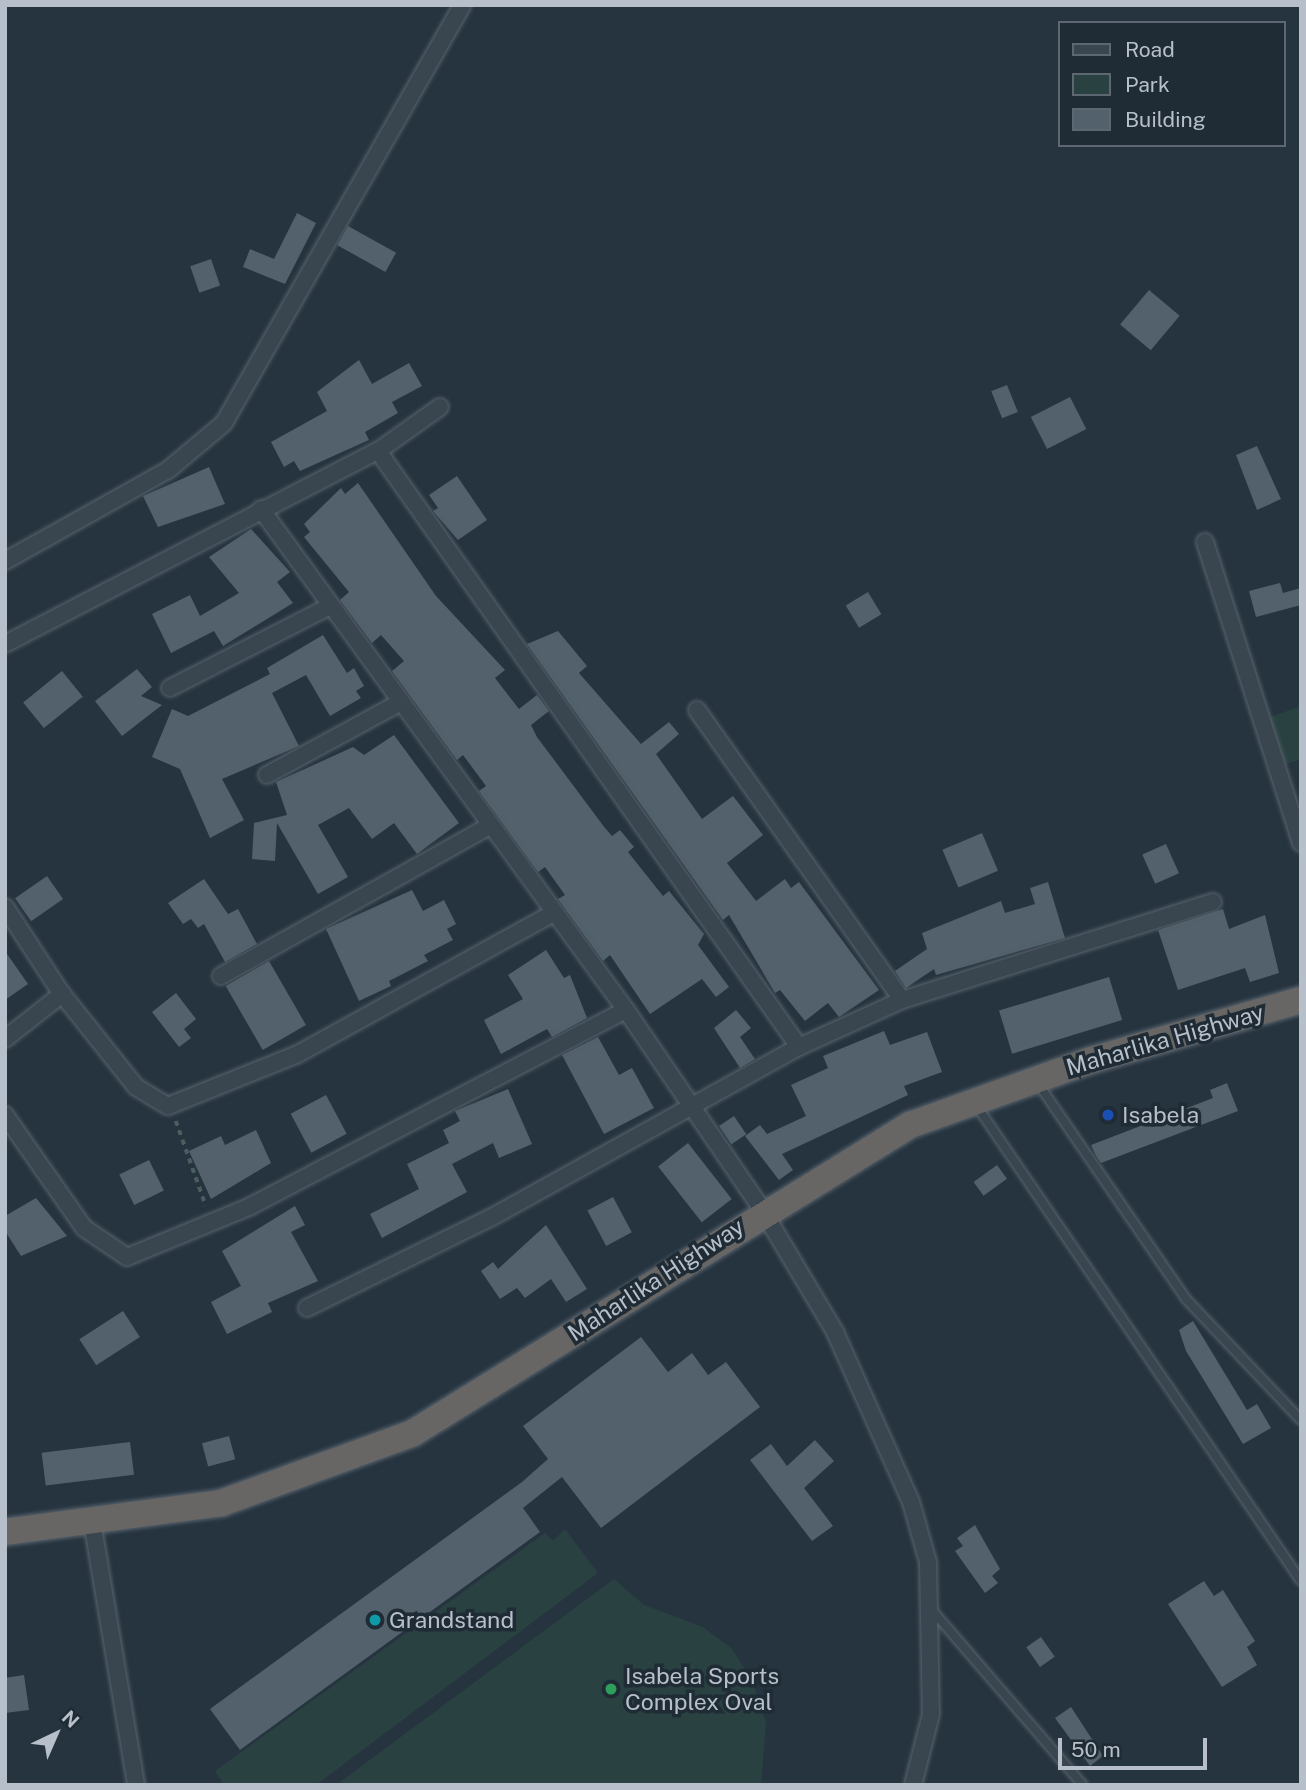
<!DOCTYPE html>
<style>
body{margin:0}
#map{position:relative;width:1306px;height:1790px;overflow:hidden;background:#26343f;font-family:"Public Sans",sans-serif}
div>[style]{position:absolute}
.green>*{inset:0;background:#294241}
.building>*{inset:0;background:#52616c;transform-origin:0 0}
.path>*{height:3.5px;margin-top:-1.75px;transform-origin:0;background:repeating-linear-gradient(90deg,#495e5e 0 5px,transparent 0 10px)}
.roads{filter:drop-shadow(0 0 2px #58636d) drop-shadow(0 0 2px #58636d)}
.service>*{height:8px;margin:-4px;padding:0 4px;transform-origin:4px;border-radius:4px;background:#3a464f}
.minor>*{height:16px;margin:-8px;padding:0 8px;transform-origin:8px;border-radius:8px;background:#3a464f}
.trunk>*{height:26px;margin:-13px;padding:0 13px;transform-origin:13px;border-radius:13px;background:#676664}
.dots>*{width:19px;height:19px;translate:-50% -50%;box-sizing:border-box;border:4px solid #1f2b35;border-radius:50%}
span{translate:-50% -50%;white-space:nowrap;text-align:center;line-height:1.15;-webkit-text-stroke:7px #1f2b35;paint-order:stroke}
.street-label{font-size:23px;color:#b7c0ca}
.poi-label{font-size:23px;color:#b7c0ca}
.left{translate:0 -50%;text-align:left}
.frame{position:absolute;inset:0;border:7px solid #b7c0ca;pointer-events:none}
.legend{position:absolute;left:1058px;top:21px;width:228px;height:126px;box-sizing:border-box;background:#1f2b35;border:2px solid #5c6771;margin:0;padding:9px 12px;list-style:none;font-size:21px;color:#b7c0ca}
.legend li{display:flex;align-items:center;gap:14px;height:35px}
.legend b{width:35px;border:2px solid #5c6771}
.north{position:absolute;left:21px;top:1699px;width:70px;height:70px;-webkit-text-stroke:5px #1f2b35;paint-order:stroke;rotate:44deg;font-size:19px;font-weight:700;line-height:28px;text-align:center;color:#b7c0ca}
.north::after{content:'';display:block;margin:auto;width:24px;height:32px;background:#b7c0ca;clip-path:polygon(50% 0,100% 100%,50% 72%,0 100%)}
.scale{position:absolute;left:1058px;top:1738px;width:149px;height:32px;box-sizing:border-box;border:4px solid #b7c0ca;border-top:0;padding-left:9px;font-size:21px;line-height:24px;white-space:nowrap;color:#b7c0ca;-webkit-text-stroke:5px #1f2b35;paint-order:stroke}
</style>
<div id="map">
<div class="green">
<i style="clip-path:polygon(1301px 706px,1301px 759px,1286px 764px,1268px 718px)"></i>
<i style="clip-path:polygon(565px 1529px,598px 1573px,316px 1785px,224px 1785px,215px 1771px,545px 1533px,553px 1541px)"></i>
<i style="clip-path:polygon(614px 1579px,644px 1605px,703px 1627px,732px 1649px,752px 1680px,766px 1723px,761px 1785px,336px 1785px)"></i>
</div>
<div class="building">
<i style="clip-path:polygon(297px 213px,316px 223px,285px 284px,243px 267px,250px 249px,274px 259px)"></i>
<i style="left:348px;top:226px;width:55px;height:22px;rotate:29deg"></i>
<i style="left:211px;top:259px;width:28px;height:22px;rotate:71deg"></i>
<i style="left:1149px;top:290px;width:40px;height:45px;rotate:40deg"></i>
<i style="clip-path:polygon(359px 360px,372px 384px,409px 363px,422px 386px,392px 402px,398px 413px,365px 432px,369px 440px,300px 471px,294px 461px,284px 467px,271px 442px,327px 411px,317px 392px)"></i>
<i style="left:1007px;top:385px;width:29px;height:17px;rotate:68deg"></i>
<i style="left:1070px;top:397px;width:36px;height:44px;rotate:63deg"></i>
<i style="clip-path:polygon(1257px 446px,1281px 499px,1257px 510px,1236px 455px)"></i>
<i style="clip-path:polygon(209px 467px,225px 504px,158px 527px,143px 496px)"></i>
<i style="clip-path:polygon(457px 476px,487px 520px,458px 540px,433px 511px,438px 508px,429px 495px)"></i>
<i style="clip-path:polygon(358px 483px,436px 596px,505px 670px,495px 678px,519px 709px,537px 695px,549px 711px,531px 725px,537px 737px,605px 828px,612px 836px,620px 830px,634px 847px,628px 852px,663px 896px,669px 891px,704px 934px,698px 945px,729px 987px,716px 997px,702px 979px,650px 1014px,610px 955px,603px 961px,558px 899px,565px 895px,545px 867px,538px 872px,479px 791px,486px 786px,463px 755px,457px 760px,392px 671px,404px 661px,381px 635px,372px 643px,340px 600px,349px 592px,304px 537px,310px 532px,304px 524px,341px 488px,345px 494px)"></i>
<i style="clip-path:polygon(251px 529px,290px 572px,277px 582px,293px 603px,223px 646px,214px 631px,171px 653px,152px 614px,190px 595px,200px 616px,239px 593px,209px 557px)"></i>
<i style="clip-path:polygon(1280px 583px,1283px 593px,1301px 588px,1301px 605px,1256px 617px,1249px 591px)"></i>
<i style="left:868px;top:592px;width:26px;height:26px;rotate:59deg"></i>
<i style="clip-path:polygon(558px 631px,587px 666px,579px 673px,641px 744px,669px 722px,679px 734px,656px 754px,702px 819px,733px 796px,763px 835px,727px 863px,756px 901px,785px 879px,791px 888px,799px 882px,879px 990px,839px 1017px,828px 1003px,805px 1021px,780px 990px,775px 993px,729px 915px,723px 920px,527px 644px)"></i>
<i style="clip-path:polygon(323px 635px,347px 673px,354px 668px,364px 686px,356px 691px,361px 698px,330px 716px,306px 675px,272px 693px,299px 746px,222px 779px,244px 820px,210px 838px,180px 769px,152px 757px,172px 709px,188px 716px,270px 674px,267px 668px)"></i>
<i style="clip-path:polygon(137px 669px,152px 687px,141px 696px,162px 705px,122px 736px,95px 701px)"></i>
<i style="left:62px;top:671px;width:33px;height:50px;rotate:51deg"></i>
<i style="clip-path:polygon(394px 735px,459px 823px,417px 854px,394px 823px,372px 839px,349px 808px,318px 825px,348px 877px,318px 894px,277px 823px,275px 861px,252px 859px,254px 823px,287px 815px,276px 782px,353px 747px,364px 755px)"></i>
<i style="left:982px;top:833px;width:41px;height:43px;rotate:67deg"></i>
<i style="left:1166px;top:844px;width:32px;height:26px;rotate:66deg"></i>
<i style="left:47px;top:876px;width:28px;height:39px;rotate:55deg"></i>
<i style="clip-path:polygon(204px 879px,228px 914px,238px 909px,257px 944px,225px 962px,204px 924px,198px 928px,191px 919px,183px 924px,168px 903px)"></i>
<i style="clip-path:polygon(1048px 882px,1065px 938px,936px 975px,934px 969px,906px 988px,895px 971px,927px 949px,922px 933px,1001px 901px,1005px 913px,1035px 904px,1030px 888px)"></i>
<i style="clip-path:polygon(412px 890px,423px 911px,444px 900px,456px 924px,447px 929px,453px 940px,424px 955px,428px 961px,389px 981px,391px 986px,359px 1001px,326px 929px)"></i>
<i style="clip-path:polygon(1223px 909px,1229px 929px,1265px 915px,1279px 973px,1250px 982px,1245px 968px,1178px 990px,1158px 930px)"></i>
<i style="clip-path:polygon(546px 950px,564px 978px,570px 975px,587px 1018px,552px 1037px,547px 1029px,501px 1054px,484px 1020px,523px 999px,508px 975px)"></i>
<i style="clip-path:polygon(5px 951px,28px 984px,5px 1000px)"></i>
<i style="left:269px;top:961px;width:74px;height:50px;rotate:60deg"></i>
<i style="left:1109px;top:977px;width:45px;height:115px;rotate:73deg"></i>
<i style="clip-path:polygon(176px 993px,196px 1019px,184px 1029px,191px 1038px,179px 1047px,152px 1012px)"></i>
<i style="clip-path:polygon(736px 1010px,751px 1028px,740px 1037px,755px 1059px,740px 1068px,714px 1028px)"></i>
<i style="clip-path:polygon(884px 1031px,890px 1045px,927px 1032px,942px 1072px,904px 1086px,908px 1095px,782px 1154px,793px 1170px,779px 1180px,745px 1136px,760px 1125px,767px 1134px,806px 1116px,791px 1085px,828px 1068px,823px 1056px)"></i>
<i style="clip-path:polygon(598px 1037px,619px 1075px,632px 1068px,654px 1108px,604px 1134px,562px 1055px)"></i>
<i style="clip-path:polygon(1227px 1083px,1238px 1111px,1101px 1163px,1096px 1156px,1091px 1145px,1213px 1098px,1210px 1090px)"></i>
<i style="clip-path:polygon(508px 1089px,532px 1144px,499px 1158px,493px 1143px,452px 1164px,467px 1192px,382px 1238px,370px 1214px,419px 1189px,407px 1164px,449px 1143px,443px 1130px,460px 1121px,455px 1111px)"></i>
<i style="left:326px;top:1095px;width:44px;height:40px;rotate:62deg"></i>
<i style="left:734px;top:1116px;width:22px;height:18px;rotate:56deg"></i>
<i style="clip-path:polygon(256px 1130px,271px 1163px,211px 1199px,189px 1151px,221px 1136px,225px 1145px)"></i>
<i style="left:688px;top:1143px;width:71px;height:38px;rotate:52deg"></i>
<i style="left:149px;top:1160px;width:34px;height:33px;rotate:64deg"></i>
<i style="left:997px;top:1165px;width:17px;height:29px;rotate:54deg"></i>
<i style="left:613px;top:1197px;width:40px;height:29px;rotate:62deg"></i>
<i style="clip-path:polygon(36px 1198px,67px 1236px,21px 1256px,5px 1231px,5px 1216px)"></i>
<i style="clip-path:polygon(295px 1206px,305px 1225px,291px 1232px,318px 1281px,268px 1303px,272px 1312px,227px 1334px,211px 1302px,241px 1286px,222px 1251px)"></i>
<i style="clip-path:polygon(546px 1225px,587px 1289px,566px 1302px,551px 1279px,525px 1298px,517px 1288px,500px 1299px,481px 1271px,493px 1262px,498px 1269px)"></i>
<i style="left:123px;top:1311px;width:31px;height:52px;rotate:57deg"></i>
<i style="clip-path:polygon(1193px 1321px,1247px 1410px,1257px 1404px,1271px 1428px,1243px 1444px,1186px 1351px,1179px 1330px)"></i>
<i style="clip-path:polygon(641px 1337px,668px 1372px,692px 1353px,708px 1375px,726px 1362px,760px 1407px,601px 1528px,562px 1477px,523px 1508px,540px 1532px,240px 1750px,210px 1709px,522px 1482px,548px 1459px,523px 1426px)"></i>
<i style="left:229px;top:1436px;width:24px;height:28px;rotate:75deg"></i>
<i style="clip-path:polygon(815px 1440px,834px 1461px,804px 1488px,833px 1526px,812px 1541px,750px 1460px,771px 1444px,787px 1466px)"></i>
<i style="left:130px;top:1442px;width:33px;height:89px;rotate:83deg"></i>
<i style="clip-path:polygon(975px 1525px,1000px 1569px,992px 1576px,998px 1583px,985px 1593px,955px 1551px,963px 1546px,957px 1538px)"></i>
<i style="clip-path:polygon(1204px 1581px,1214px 1596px,1223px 1590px,1255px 1641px,1247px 1647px,1257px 1665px,1222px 1687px,1168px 1604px)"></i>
<i style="left:1041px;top:1637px;width:24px;height:18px;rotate:55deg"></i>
<i style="clip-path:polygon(24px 1675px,29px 1710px,5px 1713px,5px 1678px)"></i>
<i style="clip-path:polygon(1071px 1707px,1103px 1756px,1090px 1766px,1055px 1718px)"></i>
</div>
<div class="path">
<i style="left:176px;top:1121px;width:90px;rotate:70.6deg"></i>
</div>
<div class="roads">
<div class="service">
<i style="left:1039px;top:1085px;width:260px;rotate:55.5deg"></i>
<i style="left:1186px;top:1299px;width:167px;rotate:46.5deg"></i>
<i style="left:976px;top:1105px;width:576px;rotate:55.68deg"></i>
<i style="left:930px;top:1608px;width:234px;rotate:49.2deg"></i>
</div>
<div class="minor">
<i style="left:378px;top:451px;width:730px;rotate:54.76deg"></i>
<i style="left:261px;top:509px;width:620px;rotate:53.93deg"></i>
<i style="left:626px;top:1010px;width:243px;rotate:55.7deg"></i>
<i style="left:763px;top:1211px;width:141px;rotate:59.2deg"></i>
<i style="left:835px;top:1332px;width:186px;rotate:65.9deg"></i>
<i style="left:911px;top:1502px;width:62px;rotate:74.2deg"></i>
<i style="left:928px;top:1562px;width:152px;rotate:88.9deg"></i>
<i style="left:931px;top:1714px;width:73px;rotate:104.2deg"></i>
<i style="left:1205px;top:542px;width:316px;rotate:72.3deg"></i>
<i style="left:5px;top:561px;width:187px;rotate:-29.2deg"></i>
<i style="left:168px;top:470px;width:73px;rotate:-40deg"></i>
<i style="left:224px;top:423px;width:481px;rotate:-60.3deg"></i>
<i style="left:5px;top:644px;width:420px;rotate:-27.4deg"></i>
<i style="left:378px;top:451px;width:76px;rotate:-35.4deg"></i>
<i style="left:170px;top:688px;width:180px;rotate:-27.1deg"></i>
<i style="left:697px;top:710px;width:355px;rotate:54.7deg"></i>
<i style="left:267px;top:775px;width:150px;rotate:-28.6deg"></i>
<i style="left:5px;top:907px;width:104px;rotate:56.8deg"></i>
<i style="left:221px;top:976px;width:307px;rotate:-29.2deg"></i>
<i style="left:5px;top:1039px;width:73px;rotate:-38.3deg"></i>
<i style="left:62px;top:994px;width:119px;rotate:51.5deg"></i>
<i style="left:136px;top:1087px;width:37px;rotate:31deg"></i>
<i style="left:168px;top:1106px;width:140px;rotate:-21.8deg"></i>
<i style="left:298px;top:1054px;width:290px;rotate:-28.9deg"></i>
<i style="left:5px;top:1115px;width:138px;rotate:55deg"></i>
<i style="left:84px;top:1228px;width:52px;rotate:34deg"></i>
<i style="left:127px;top:1257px;width:132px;rotate:-22.3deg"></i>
<i style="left:249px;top:1207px;width:425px;rotate:-27.6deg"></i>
<i style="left:307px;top:1308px;width:204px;rotate:-26.2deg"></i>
<i style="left:490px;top:1218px;width:353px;rotate:-29deg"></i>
<i style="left:799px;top:1047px;width:113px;rotate:-24.5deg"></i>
<i style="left:902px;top:1000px;width:326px;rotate:-17.5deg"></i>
<i style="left:92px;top:1521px;width:268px;rotate:80.5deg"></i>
</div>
<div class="trunk">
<i style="left:5px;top:1532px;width:218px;rotate:-7.6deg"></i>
<i style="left:221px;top:1503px;width:204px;rotate:-20deg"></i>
<i style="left:413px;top:1433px;width:585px;rotate:-31.79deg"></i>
<i style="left:910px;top:1125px;width:193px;rotate:-19.7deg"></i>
<i style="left:1092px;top:1060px;width:217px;rotate:-16deg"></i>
</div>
</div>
<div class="dots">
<i style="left:1108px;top:1115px;background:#1a4fb4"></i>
<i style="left:375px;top:1620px;background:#0f9aa8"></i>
<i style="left:611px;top:1689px;background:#2e9e5b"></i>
</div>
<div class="street-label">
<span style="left:1165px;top:1040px;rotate:-16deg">Maharlika Highway</span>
<span style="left:656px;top:1280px;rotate:-33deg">Maharlika Highway</span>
</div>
<div class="poi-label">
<span class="left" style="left:1122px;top:1115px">Isabela</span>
<span class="left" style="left:389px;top:1620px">Grandstand</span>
<span class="left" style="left:625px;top:1689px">Isabela Sports<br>Complex Oval</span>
</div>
<div class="frame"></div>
<ul class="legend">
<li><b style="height:9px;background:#3a464f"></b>Road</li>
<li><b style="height:19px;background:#294241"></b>Park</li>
<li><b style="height:19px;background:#52616c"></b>Building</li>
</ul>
<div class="north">N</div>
<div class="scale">50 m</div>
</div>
